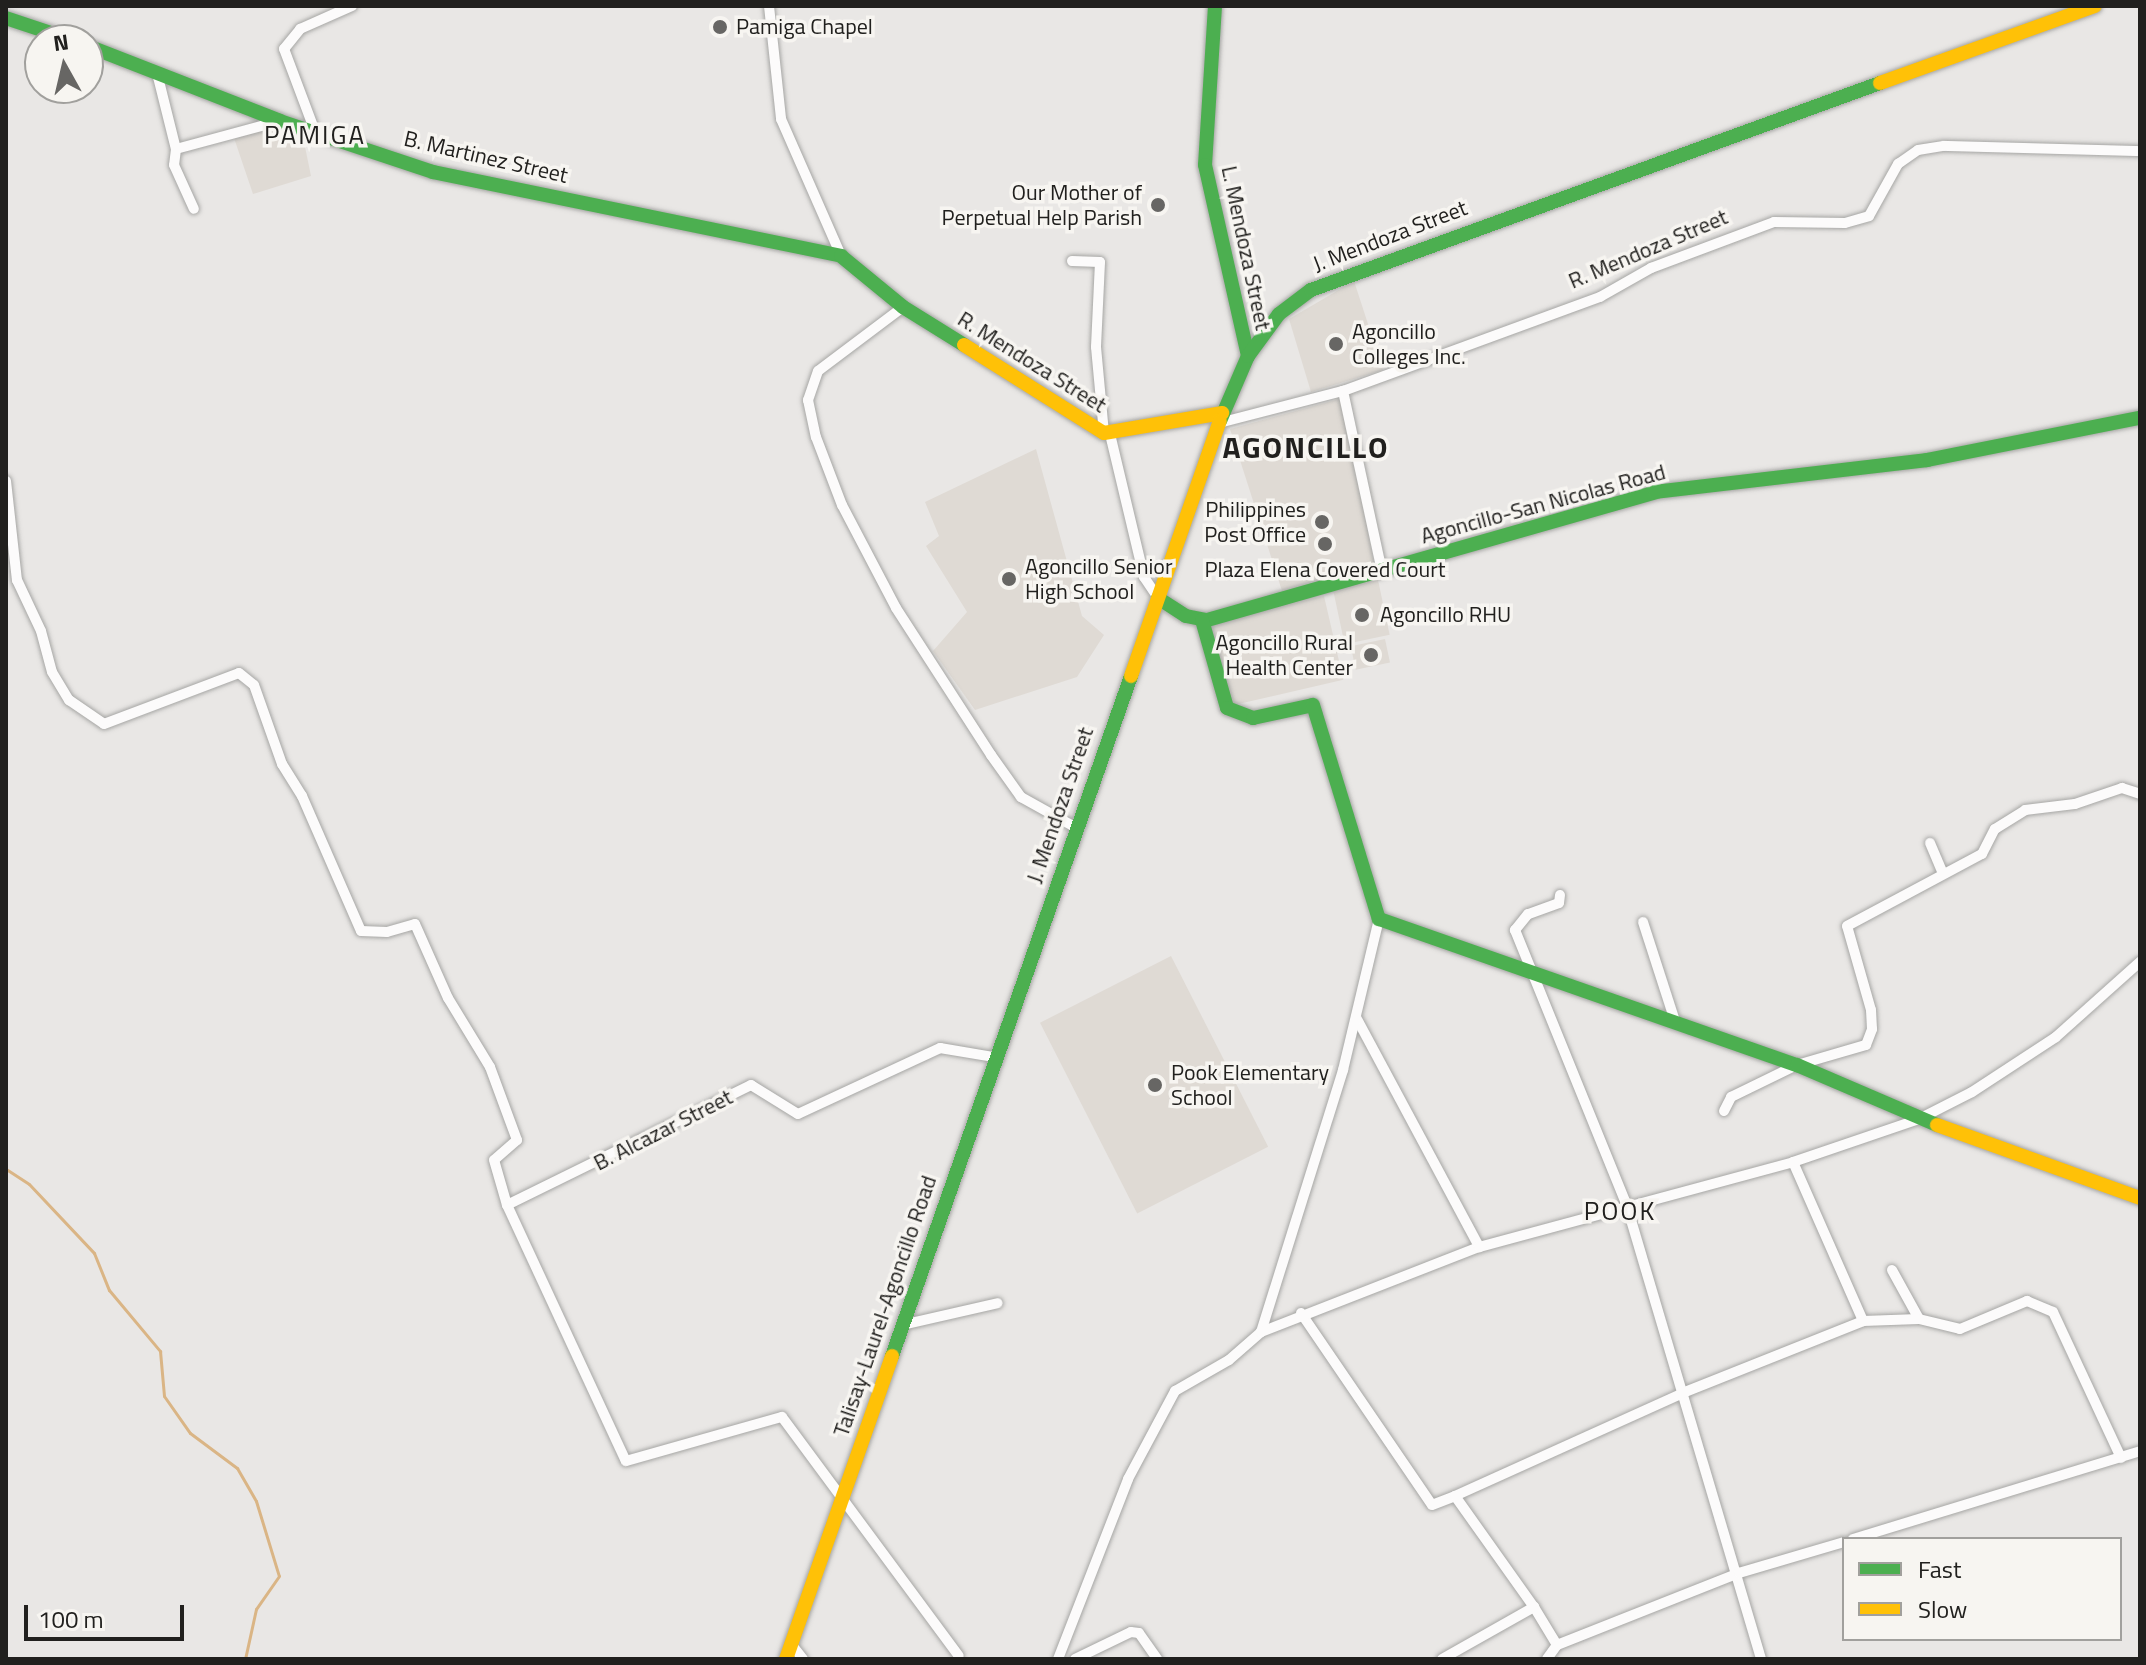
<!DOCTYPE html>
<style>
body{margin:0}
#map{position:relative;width:2146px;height:1665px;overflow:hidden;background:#e9e7e5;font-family:"Titillium Web",sans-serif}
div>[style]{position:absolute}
.built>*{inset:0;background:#dfdad4;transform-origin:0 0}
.stream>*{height:3px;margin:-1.5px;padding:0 1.5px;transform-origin:1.5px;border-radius:1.5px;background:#dab585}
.roads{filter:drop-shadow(0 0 2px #a6a6a4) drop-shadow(0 0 2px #a6a6a4)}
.street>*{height:10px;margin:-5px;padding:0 5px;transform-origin:5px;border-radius:5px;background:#fcfbfb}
.fast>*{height:14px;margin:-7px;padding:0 7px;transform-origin:7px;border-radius:7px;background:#4caf50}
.slow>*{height:14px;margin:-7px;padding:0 7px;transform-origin:7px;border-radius:7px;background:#ffc107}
.dots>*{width:22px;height:22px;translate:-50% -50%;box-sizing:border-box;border:4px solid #f7f5f1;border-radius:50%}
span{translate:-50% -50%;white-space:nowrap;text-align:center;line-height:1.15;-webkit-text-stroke:7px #f7f5f1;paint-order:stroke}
.poi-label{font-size:22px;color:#21201e}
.left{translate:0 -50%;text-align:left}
.right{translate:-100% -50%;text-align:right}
.street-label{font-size:22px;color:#21201e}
.quarter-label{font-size:26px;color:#21201e;letter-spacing:2px}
.district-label{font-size:30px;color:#21201e;font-weight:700;letter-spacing:2px}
.frame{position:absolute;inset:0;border:8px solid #21201e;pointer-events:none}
.legend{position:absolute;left:1842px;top:1537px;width:280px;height:104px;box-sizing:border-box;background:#f7f5f1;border:2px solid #a1a09d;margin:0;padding:10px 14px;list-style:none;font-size:24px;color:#21201e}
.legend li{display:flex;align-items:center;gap:16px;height:40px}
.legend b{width:40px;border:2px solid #a1a09d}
.north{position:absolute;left:24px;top:24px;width:80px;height:80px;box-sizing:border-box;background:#f7f5f1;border:2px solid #a1a09d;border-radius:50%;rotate:352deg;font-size:22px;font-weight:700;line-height:32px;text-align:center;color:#21201e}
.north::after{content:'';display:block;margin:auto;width:28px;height:36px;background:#676664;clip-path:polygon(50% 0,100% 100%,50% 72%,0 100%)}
.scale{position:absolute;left:24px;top:1605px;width:160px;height:36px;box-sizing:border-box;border:4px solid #21201e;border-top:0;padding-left:10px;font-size:24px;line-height:28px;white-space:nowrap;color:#21201e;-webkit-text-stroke:6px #f7f5f1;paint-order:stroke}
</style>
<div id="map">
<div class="built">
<i style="clip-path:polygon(282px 125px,303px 137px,311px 176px,253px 194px,234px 138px)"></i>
<i style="clip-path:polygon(1354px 281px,1383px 370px,1311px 392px,1289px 319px)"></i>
<i style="clip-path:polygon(1343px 398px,1374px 564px,1282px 591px,1230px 429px)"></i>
<i style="clip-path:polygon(1036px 449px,1082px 616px,1104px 635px,1077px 677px,975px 710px,933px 651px,967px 612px,926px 546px,939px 536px,925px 502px)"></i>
<i style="left:1378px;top:580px;width:56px;height:46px;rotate:78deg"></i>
<i style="left:1324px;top:596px;width:86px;height:119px;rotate:77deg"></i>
<i style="left:1385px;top:639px;width:24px;height:35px;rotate:78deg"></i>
<i style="left:1171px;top:956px;width:214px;height:147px;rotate:63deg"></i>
</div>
<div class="stream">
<i style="left:6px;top:1169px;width:27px;rotate:33deg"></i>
<i style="left:29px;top:1184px;width:95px;rotate:46.7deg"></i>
<i style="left:94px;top:1253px;width:40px;rotate:68deg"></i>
<i style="left:109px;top:1290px;width:80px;rotate:50.1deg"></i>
<i style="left:160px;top:1351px;width:45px;rotate:84.9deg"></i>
<i style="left:164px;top:1396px;width:45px;rotate:54.9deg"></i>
<i style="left:190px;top:1433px;width:59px;rotate:36.7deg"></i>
<i style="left:237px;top:1468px;width:38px;rotate:60deg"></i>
<i style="left:256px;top:1501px;width:78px;rotate:73deg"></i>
<i style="left:279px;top:1576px;width:40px;rotate:124.9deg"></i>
<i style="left:256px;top:1609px;width:51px;rotate:102.4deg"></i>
</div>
<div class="roads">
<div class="street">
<i style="left:769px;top:6px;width:114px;rotate:83.9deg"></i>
<i style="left:781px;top:119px;width:150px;rotate:66.3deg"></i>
<i style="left:157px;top:73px;width:78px;rotate:76deg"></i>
<i style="left:176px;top:149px;width:108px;rotate:-15.1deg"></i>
<i style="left:316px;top:134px;width:91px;rotate:-110.6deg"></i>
<i style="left:284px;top:49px;width:26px;rotate:-51deg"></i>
<i style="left:300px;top:29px;width:57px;rotate:-23.9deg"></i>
<i style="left:176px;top:149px;width:16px;rotate:97deg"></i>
<i style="left:174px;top:165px;width:48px;rotate:65.6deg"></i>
<i style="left:1072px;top:261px;width:28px;rotate:2deg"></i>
<i style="left:1100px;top:262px;width:85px;rotate:92.7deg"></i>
<i style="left:1096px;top:347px;width:86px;rotate:84.7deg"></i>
<i style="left:903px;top:307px;width:106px;rotate:143deg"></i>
<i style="left:818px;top:371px;width:31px;rotate:109deg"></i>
<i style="left:808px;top:400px;width:38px;rotate:78deg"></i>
<i style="left:816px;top:437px;width:73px;rotate:69.1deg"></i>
<i style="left:842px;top:505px;width:116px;rotate:62.3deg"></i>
<i style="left:896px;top:608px;width:175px;rotate:57.1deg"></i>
<i style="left:991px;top:755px;width:52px;rotate:54.5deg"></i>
<i style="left:1021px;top:797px;width:62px;rotate:29.1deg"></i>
<i style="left:1343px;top:391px;width:184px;rotate:77.8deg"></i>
<i style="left:1219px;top:423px;width:128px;rotate:-14.5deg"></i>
<i style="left:1343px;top:391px;width:274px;rotate:-20.1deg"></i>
<i style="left:1600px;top:297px;width:59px;rotate:-29.6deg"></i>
<i style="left:1651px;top:268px;width:131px;rotate:-20.5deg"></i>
<i style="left:1774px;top:222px;width:71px;rotate:0.8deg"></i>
<i style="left:1845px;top:223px;width:25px;rotate:-16deg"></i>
<i style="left:1869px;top:216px;width:60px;rotate:-60.9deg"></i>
<i style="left:1898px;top:164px;width:24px;rotate:-35deg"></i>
<i style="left:1918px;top:150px;width:26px;rotate:-9deg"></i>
<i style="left:1944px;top:146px;width:196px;rotate:1.5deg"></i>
<i style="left:1110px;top:434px;width:147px;rotate:76.6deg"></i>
<i style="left:1144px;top:577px;width:25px;rotate:56deg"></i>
<i style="left:6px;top:481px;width:100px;rotate:83.7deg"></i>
<i style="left:17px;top:580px;width:56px;rotate:64.8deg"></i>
<i style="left:41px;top:631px;width:42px;rotate:75deg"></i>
<i style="left:52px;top:672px;width:33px;rotate:59deg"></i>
<i style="left:69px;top:700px;width:42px;rotate:34.4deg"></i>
<i style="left:104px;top:724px;width:144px;rotate:-20.7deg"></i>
<i style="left:239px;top:673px;width:19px;rotate:39deg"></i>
<i style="left:254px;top:685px;width:84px;rotate:70.5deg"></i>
<i style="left:282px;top:764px;width:38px;rotate:58deg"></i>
<i style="left:302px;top:796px;width:147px;rotate:66.4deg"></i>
<i style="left:361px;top:931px;width:26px;rotate:2deg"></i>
<i style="left:387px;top:932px;width:29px;rotate:-16deg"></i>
<i style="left:415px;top:924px;width:81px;rotate:66deg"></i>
<i style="left:448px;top:998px;width:81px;rotate:58.7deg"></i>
<i style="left:490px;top:1067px;width:78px;rotate:69.7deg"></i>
<i style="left:517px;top:1140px;width:30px;rotate:139deg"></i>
<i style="left:494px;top:1160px;width:47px;rotate:73.9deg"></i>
<i style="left:507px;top:1205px;width:282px;rotate:65.1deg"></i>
<i style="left:626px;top:1461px;width:162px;rotate:-15.8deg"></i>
<i style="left:782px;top:1417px;width:297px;rotate:53.5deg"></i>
<i style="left:1930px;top:843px;width:33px;rotate:67deg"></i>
<i style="left:1560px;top:895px;width:8px;rotate:97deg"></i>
<i style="left:1559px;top:903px;width:33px;rotate:160deg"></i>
<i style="left:1528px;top:914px;width:21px;rotate:129deg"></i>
<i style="left:1515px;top:930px;width:295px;rotate:67.9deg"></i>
<i style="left:1626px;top:1203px;width:476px;rotate:73.5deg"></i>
<i style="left:1643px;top:922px;width:104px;rotate:72.1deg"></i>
<i style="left:1357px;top:1019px;width:259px;rotate:61.8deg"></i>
<i style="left:1724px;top:1111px;width:16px;rotate:-63deg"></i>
<i style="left:1731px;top:1097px;width:73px;rotate:-25.9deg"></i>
<i style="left:1797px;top:1065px;width:72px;rotate:-16.2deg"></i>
<i style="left:1866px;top:1045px;width:17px;rotate:-69deg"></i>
<i style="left:1872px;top:1029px;width:19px;rotate:-93deg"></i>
<i style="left:1871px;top:1010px;width:87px;rotate:-105.9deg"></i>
<i style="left:1847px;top:926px;width:153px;rotate:-28.1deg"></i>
<i style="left:1982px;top:854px;width:28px;rotate:-63deg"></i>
<i style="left:1995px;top:829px;width:36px;rotate:-32deg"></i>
<i style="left:2025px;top:810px;width:50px;rotate:-6.8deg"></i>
<i style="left:2075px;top:804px;width:50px;rotate:-18.8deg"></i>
<i style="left:2122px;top:788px;width:19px;rotate:18deg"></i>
<i style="left:1793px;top:1162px;width:174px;rotate:66.2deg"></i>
<i style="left:507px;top:1205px;width:272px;rotate:-26.2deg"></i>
<i style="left:751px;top:1085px;width:55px;rotate:31.7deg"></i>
<i style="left:798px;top:1114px;width:157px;rotate:-24.9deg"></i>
<i style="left:940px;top:1048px;width:55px;rotate:9.5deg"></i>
<i style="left:1892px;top:1270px;width:56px;rotate:61.1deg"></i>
<i style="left:1301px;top:1313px;width:232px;rotate:55.7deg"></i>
<i style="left:1432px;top:1505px;width:25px;rotate:-21deg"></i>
<i style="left:1455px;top:1496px;width:136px;rotate:54.6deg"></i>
<i style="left:1534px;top:1607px;width:44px;rotate:58.8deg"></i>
<i style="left:1557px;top:1645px;width:17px;rotate:126deg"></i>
<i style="left:902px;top:1325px;width:98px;rotate:-12.9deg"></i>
<i style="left:1261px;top:1332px;width:275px;rotate:-72.6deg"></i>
<i style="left:1343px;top:1070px;width:155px;rotate:-76.6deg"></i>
<i style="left:1455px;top:1496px;width:252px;rotate:-24.3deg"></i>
<i style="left:1685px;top:1392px;width:192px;rotate:-21.7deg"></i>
<i style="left:1863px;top:1321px;width:56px;rotate:-2deg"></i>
<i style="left:1919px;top:1319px;width:42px;rotate:13.7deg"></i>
<i style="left:1960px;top:1329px;width:73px;rotate:-22.7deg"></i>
<i style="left:2027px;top:1301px;width:28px;rotate:23deg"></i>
<i style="left:2053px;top:1312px;width:161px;rotate:65deg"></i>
<i style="left:1853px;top:1539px;width:300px;rotate:-17deg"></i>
<i style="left:792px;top:1645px;width:18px;rotate:52deg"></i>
<i style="left:1557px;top:1645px;width:196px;rotate:-21.6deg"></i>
<i style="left:1739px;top:1573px;width:109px;rotate:-16.4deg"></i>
<i style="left:1058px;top:1659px;width:193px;rotate:-68.7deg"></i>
<i style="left:1128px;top:1479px;width:100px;rotate:-61.9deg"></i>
<i style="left:1175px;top:1391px;width:62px;rotate:-29.9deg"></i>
<i style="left:1229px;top:1360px;width:43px;rotate:-41.2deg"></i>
<i style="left:1261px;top:1332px;width:234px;rotate:-21.3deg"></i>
<i style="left:1479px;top:1247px;width:325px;rotate:-15.1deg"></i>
<i style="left:1793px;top:1162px;width:133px;rotate:-18.8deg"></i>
<i style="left:1919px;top:1119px;width:59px;rotate:-27deg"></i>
<i style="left:1972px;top:1092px;width:100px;rotate:-33.2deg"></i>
<i style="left:2056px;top:1037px;width:113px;rotate:-41.8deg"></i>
<i style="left:1075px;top:1659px;width:62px;rotate:-25.7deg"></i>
<i style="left:1131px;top:1632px;width:8px;rotate:7deg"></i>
<i style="left:1139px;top:1633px;width:32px;rotate:55deg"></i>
<i style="left:1442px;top:1659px;width:106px;rotate:-29.5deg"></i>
</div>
<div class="fast">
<i style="left:1215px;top:6px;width:159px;rotate:93.6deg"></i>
<i style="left:1205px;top:165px;width:196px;rotate:77.3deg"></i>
<i style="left:6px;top:18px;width:70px;rotate:18.4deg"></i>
<i style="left:88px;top:46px;width:206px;rotate:21.3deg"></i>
<i style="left:280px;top:121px;width:161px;rotate:18.4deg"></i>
<i style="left:433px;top:172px;width:417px;rotate:11.6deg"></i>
<i style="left:841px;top:256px;width:80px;rotate:39.4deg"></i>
<i style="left:903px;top:307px;width:72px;rotate:31.9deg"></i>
<i style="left:1220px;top:421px;width:71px;rotate:-66.7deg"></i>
<i style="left:1248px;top:356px;width:52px;rotate:-53.6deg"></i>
<i style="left:1279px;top:314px;width:40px;rotate:-37deg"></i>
<i style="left:1311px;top:290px;width:605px;rotate:-19.99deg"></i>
<i style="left:1158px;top:598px;width:33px;rotate:33deg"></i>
<i style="left:1186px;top:616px;width:21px;rotate:11deg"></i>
<i style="left:1207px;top:620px;width:466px;rotate:-15.9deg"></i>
<i style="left:1655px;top:492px;width:274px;rotate:-6.7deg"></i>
<i style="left:1927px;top:460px;width:217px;rotate:-11.2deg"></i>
<i style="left:1202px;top:620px;width:91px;rotate:74.1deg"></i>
<i style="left:1227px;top:708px;width:28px;rotate:21deg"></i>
<i style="left:1253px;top:718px;width:61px;rotate:-12.2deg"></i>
<i style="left:1313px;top:705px;width:224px;rotate:72.9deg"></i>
<i style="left:1379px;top:919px;width:443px;rotate:19.3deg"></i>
<i style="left:1797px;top:1065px;width:152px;rotate:23.2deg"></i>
<i style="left:892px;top:1356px;width:721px;rotate:-70.63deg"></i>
</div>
<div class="slow">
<i style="left:1880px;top:83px;width:228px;rotate:-19.7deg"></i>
<i style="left:964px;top:345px;width:165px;rotate:32.2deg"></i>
<i style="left:1104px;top:433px;width:120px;rotate:-9.6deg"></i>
<i style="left:1131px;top:676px;width:270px;rotate:-70.8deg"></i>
<i style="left:1937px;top:1125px;width:216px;rotate:19.8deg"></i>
<i style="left:786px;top:1659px;width:321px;rotate:-70.7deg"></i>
</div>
</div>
<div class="dots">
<i style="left:720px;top:27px;background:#676664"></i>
<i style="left:1158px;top:205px;background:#676664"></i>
<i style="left:1336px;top:344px;background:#676664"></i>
<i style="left:1322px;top:522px;background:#676664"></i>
<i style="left:1325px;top:544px;background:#676664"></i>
<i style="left:1009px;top:579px;background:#676664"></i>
<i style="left:1362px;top:615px;background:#676664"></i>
<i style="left:1371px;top:655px;background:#676664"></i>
<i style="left:1155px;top:1085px;background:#676664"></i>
</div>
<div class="poi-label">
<span class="left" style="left:736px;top:27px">Pamiga Chapel</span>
<span class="right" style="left:1142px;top:205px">Our Mother of<br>Perpetual Help Parish</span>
<span class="left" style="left:1352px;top:344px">Agoncillo<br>Colleges Inc.</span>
<span class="right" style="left:1306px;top:522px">Philippines<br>Post Office</span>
<span class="left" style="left:1025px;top:579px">Agoncillo Senior<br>High School</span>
<span style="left:1325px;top:570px">Plaza Elena Covered Court</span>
<span class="left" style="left:1380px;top:615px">Agoncillo RHU</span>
<span class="right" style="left:1353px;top:655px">Agoncillo Rural<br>Health Center</span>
<span class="left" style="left:1171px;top:1085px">Pook Elementary<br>School</span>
</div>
<div class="street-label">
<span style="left:486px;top:157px;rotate:13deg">B. Martinez Street</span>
<span style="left:1390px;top:236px;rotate:-21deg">J. Mendoza Street</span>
<span style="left:1246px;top:248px;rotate:78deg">L. Mendoza Street</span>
<span style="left:1648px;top:249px;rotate:-23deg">R. Mendoza Street</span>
<span style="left:1032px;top:362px;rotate:32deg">R. Mendoza Street</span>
<span style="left:1543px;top:504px;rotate:-15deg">Agoncillo-San Nicolas Road</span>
<span style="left:1060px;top:805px;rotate:-71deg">J. Mendoza Street</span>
<span style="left:663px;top:1130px;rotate:-27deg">B. Alcazar Street</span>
<span style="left:885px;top:1306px;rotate:-71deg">Talisay-Laurel-Agoncillo Road</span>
</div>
<div class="quarter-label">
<span style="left:315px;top:135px">PAMIGA</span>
<span style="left:1620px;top:1211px">POOK</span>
</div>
<div class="district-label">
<span style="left:1306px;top:447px">AGONCILLO</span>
</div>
<div class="frame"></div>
<ul class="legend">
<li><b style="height:10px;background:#4caf50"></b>Fast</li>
<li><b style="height:10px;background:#ffc107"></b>Slow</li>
</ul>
<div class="north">N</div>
<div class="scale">100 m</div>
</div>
